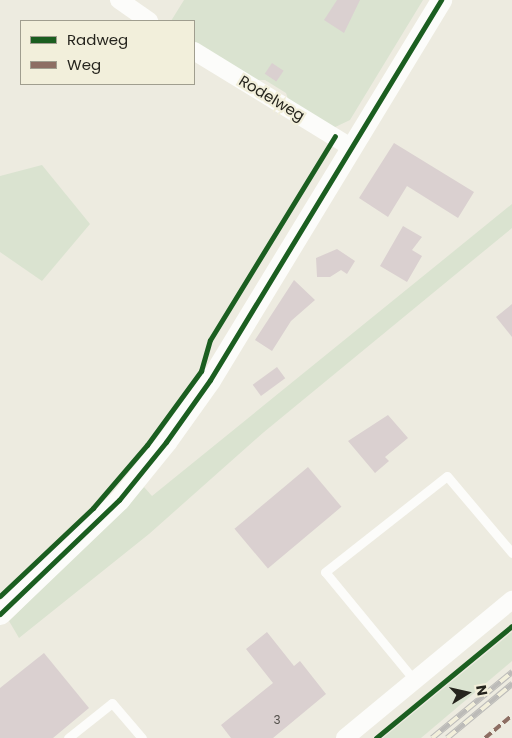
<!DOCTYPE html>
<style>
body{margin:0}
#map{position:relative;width:512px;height:738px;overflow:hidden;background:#edebe0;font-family:Poppins,sans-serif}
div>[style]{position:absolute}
.green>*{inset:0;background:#dae3d0}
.building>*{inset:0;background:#dad0d0;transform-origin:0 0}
.service>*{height:9px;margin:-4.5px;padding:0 4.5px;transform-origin:4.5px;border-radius:4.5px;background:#fcfcfa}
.minor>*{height:18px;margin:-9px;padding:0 9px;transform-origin:9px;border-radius:9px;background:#fcfcfa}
.tertiary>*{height:21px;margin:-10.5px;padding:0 10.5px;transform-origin:10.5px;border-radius:10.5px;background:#fcfcfa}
.rail>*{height:5.5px;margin-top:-2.75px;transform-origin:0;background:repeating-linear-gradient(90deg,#f2efdb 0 11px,#bcbbb8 0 22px);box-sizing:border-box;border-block:1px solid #bcbbb8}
.quiet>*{height:4px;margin-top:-2px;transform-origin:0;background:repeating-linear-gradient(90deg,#8d6e63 0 8px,transparent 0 12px)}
.cycleway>*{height:5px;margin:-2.5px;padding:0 2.5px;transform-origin:2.5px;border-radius:2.5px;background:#1b5e20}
span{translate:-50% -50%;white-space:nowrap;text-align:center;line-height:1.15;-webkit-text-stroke:4.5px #f2efdb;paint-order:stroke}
.number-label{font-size:12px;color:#524f4a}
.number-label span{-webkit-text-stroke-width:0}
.street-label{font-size:15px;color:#25241d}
.legend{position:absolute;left:20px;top:20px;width:175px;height:65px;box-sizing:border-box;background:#f2efdb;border:1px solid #a09e8f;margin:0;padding:6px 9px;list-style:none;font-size:15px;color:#25241d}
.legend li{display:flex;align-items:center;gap:10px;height:25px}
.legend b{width:25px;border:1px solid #a09e8f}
.north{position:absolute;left:442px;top:668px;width:50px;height:50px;-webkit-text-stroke:4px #f2efdb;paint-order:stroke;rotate:80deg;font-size:14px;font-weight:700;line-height:20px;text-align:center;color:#25241d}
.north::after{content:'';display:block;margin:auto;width:18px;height:22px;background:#25241d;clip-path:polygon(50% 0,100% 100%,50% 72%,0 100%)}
</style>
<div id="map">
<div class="green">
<i style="clip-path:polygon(184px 0,423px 0,350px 120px,331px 129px,289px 102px,286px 93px,265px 80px,252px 80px,194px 46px,194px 21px,171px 21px)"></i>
<i style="clip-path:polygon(42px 165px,90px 224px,42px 281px,0 252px,0 176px)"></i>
<i style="clip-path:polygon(512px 204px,512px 228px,264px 432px,149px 534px,19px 638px,9px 621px,144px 487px,152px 496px)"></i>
<i style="clip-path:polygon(512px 632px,512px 661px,421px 738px,383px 738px)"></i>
</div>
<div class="building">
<i style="clip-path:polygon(337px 0,360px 0,344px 33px,324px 20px)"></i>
<i style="left:272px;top:63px;width:14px;height:13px;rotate:34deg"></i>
<i style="clip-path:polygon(394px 143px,474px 192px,458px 218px,407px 186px,388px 217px,359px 198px)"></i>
<i style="clip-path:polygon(403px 226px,422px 237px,412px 250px,422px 256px,407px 282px,380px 266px)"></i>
<i style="clip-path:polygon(337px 249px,355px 261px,347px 274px,341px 270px,330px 277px,317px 277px,316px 258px)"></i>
<i style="clip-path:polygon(294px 280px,315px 300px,291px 321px,272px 351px,255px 340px)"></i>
<i style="clip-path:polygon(512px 304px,512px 337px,496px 317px)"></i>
<i style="left:277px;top:367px;width:14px;height:30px;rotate:54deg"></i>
<i style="clip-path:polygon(388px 415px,408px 438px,385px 457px,389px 461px,375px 473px,348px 441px)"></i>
<i style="left:308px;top:467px;width:52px;height:96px;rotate:50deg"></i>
<i style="clip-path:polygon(267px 632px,294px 666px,300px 661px,326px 694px,273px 738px,231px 738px,221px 725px,273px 683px,246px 649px)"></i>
<i style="clip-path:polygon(44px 653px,89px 708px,53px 738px,0 738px,0 688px)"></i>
</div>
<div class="service">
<i style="left:415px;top:681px;width:141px;rotate:-129.5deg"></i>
<i style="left:325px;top:572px;width:155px;rotate:-38.2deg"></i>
<i style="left:447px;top:476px;width:101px;rotate:49.8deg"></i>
<i style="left:68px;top:738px;width:56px;rotate:-38.5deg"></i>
<i style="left:112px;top:703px;width:46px;rotate:49.4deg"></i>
</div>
<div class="minor">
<i style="left:119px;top:0;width:37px;rotate:35deg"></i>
<i style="left:194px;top:51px;width:182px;rotate:31.5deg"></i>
<i style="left:345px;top:738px;width:217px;rotate:-39.6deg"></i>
</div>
<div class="tertiary">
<i style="left:0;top:614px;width:165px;rotate:-43.8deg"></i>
<i style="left:119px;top:500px;width:75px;rotate:-51deg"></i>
<i style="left:166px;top:442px;width:76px;rotate:-54.6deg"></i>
<i style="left:210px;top:380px;width:445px;rotate:-58.7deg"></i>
</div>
<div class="rail">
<i style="left:432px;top:738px;width:104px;rotate:-39.5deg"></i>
<i style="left:447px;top:738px;width:85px;rotate:-39.7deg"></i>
</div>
<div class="quiet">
<i style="left:485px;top:738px;width:35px;rotate:-40deg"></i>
</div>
<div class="cycleway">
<i style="left:0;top:596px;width:128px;rotate:-43.4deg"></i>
<i style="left:93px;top:508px;width:83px;rotate:-49.4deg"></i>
<i style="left:147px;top:445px;width:92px;rotate:-53.9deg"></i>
<i style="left:201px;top:371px;width:32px;rotate:-74deg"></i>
<i style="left:210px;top:340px;width:239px;rotate:-58.5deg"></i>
<i style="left:0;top:614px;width:165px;rotate:-43.8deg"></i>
<i style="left:119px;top:500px;width:75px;rotate:-51deg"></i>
<i style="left:166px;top:442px;width:76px;rotate:-54.6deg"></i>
<i style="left:210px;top:380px;width:445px;rotate:-58.7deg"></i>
<i style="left:376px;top:738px;width:176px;rotate:-39.5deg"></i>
</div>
<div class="number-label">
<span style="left:277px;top:720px">3</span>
</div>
<div class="street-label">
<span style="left:272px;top:98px;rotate:31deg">Rodelweg</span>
</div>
<ul class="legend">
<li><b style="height:6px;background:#1b5e20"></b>Radweg</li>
<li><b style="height:6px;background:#8d6e63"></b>Weg</li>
</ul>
<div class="north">N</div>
</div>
